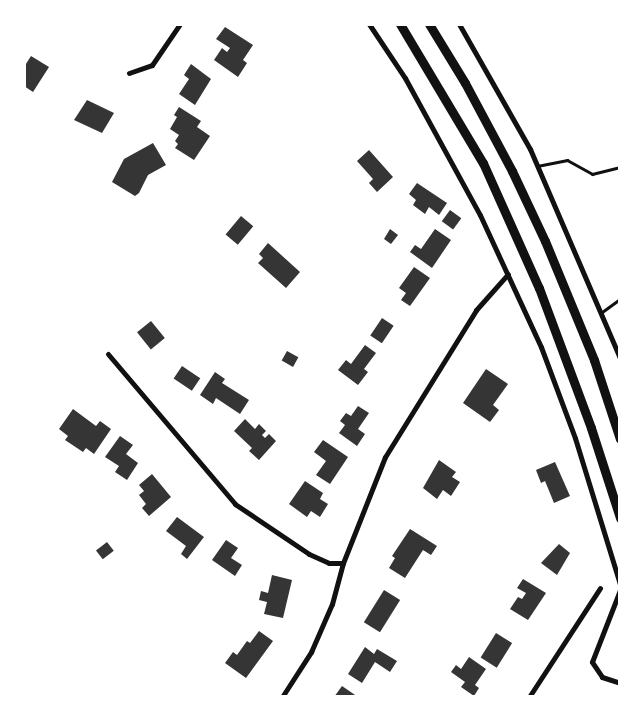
<!DOCTYPE html>
<style>
body{margin:0}
#map{position:relative;width:644px;height:721px;overflow:hidden;background:#fff;font-family:Inter,sans-serif}
div>[style]{position:absolute}
.building>*{inset:0;background:#353535;transform-origin:0 0}
.service>*{height:3px;margin:-1.5px;padding:0 1.5px;transform-origin:1.5px;border-radius:1.5px;background:#111}
.minor>*{height:5px;margin:-2.5px;padding:0 2.5px;transform-origin:2.5px;border-radius:2.5px;background:#111}
.trunk>*{height:9px;margin:-4.5px;padding:0 4.5px;transform-origin:4.5px;border-radius:4.5px;background:#111}
span{translate:-50% -50%;white-space:nowrap;text-align:center;line-height:1.15;-webkit-text-stroke:6px #fff;paint-order:stroke}
.frame{position:absolute;inset:0;border:26px solid #fff;pointer-events:none}
</style>
<div id="map">
<div class="building">
<i style="clip-path:polygon(225px 27px,253px 45px,243px 60px,247px 63px,238px 77px,214px 60px,222px 48px,227px 52px,230px 48px,216px 39px)"></i>
<i style="clip-path:polygon(31px 56px,49px 67px,33px 92px,24px 86px,24px 67px)"></i>
<i style="clip-path:polygon(191px 64px,211px 79px,195px 105px,179px 94px,189px 79px,184px 75px)"></i>
<i style="clip-path:polygon(87px 100px,114px 113px,102px 133px,74px 120px)"></i>
<i style="clip-path:polygon(179px 107px,201px 121px,197px 127px,210px 136px,194px 160px,175px 148px,178px 144px,175px 141px,179px 135px,170px 129px,177px 117px,174px 115px)"></i>
<i style="clip-path:polygon(153px 143px,166px 165px,148px 175px,139px 193px,135px 196px,112px 182px,124px 159px)"></i>
<i style="clip-path:polygon(369px 150px,393px 177px,377px 192px,369px 183px,373px 179px,357px 161px)"></i>
<i style="clip-path:polygon(417px 183px,447px 203px,439px 215px,429px 207px,425px 214px,413px 205px,416px 200px,409px 194px)"></i>
<i style="left:450px;top:210px;width:14px;height:14px;rotate:36deg"></i>
<i style="left:241px;top:216px;width:16px;height:24px;rotate:40deg"></i>
<i style="clip-path:polygon(390px 229px,398px 235px,391px 244px,384px 239px)"></i>
<i style="clip-path:polygon(435px 229px,451px 240px,432px 268px,410px 252px,415px 245px,421px 249px)"></i>
<i style="clip-path:polygon(268px 243px,300px 272px,286px 288px,258px 263px,263px 258px,259px 254px)"></i>
<i style="clip-path:polygon(414px 267px,430px 278px,410px 306px,401px 300px,406px 293px,399px 288px)"></i>
<i style="left:382px;top:318px;width:14px;height:21px;rotate:34deg"></i>
<i style="left:151px;top:321px;width:22px;height:18px;rotate:51deg"></i>
<i style="clip-path:polygon(365px 345px,376px 353px,364px 369px,368px 372px,358px 385px,338px 370px,346px 360px,351px 364px)"></i>
<i style="left:287px;top:351px;width:13px;height:11px;rotate:29deg"></i>
<i style="left:182px;top:366px;width:22px;height:15px;rotate:34deg"></i>
<i style="clip-path:polygon(486px 369px,508px 384px,493px 405px,499px 410px,490px 422px,463px 403px)"></i>
<i style="clip-path:polygon(215px 372px,225px 379px,222px 383px,249px 400px,240px 414px,216px 398px,213px 404px,200px 395px)"></i>
<i style="clip-path:polygon(358px 406px,369px 413px,358px 429px,365px 434px,357px 446px,339px 433px,345px 425px,340px 421px,346px 413px,351px 416px)"></i>
<i style="clip-path:polygon(73px 409px,96px 426px,100px 421px,111px 429px,94px 454px,86px 448px,83px 452px,65px 440px,68px 436px,59px 429px)"></i>
<i style="clip-path:polygon(245px 419px,255px 429px,259px 424px,266px 431px,262px 435px,265px 438px,269px 434px,276px 441px,259px 460px,249px 451px,252px 448px,234px 431px)"></i>
<i style="clip-path:polygon(120px 436px,133px 445px,126px 454px,138px 463px,127px 480px,115px 472px,119px 466px,105px 457px)"></i>
<i style="clip-path:polygon(323px 440px,348px 457px,330px 484px,316px 475px,326px 461px,314px 452px)"></i>
<i style="clip-path:polygon(439px 460px,456px 472px,452px 477px,460px 482px,451px 496px,443px 490px,437px 499px,423px 488px)"></i>
<i style="clip-path:polygon(555px 462px,570px 496px,554px 503px,545px 481px,541px 483px,536px 470px)"></i>
<i style="clip-path:polygon(152px 474px,171px 497px,149px 516px,142px 508px,146px 504px,139px 495px,144px 491px,139px 485px)"></i>
<i style="clip-path:polygon(305px 481px,323px 493px,320px 499px,328px 504px,320px 517px,311px 511px,307px 517px,289px 504px)"></i>
<i style="clip-path:polygon(177px 517px,204px 537px,187px 559px,181px 554px,186px 546px,166px 531px)"></i>
<i style="clip-path:polygon(410px 529px,437px 546px,431px 555px,423px 550px,405px 578px,389px 568px,395px 558px,392px 556px)"></i>
<i style="clip-path:polygon(226px 540px,238px 548px,231px 558px,242px 565px,235px 576px,212px 560px)"></i>
<i style="left:107px;top:542px;width:11px;height:14px;rotate:52deg"></i>
<i style="clip-path:polygon(559px 544px,570px 553px,557px 575px,541px 563px)"></i>
<i style="clip-path:polygon(272px 575px,292px 580px,283px 618px,264px 614px,267px 602px,259px 600px,261px 591px,268px 593px)"></i>
<i style="clip-path:polygon(523px 579px,546px 593px,528px 620px,510px 609px,518px 597px,522px 599px,526px 593px,517px 588px)"></i>
<i style="left:384px;top:590px;width:19px;height:38px;rotate:32deg"></i>
<i style="clip-path:polygon(259px 631px,273px 641px,246px 678px,225px 663px,233px 652px,237px 655px,247px 641px,250px 643px)"></i>
<i style="left:496px;top:633px;width:19px;height:29px;rotate:32deg"></i>
<i style="clip-path:polygon(365px 647px,374px 654px,377px 649px,397px 661px,390px 672px,375px 662px,362px 683px,348px 674px)"></i>
<i style="clip-path:polygon(469px 657px,486px 669px,475px 685px,479px 688px,474px 696px,461px 687px,465px 682px,451px 672px,456px 665px,461px 669px)"></i>
<i style="clip-path:polygon(342px 686px,358px 697px,334px 697px)"></i>
</div>
<div class="service">
<i style="left:537px;top:166px;width:31px;rotate:-11deg"></i>
<i style="left:567px;top:160px;width:29px;rotate:29deg"></i>
<i style="left:592px;top:174px;width:29px;rotate:-14deg"></i>
<i style="left:602px;top:312px;width:22px;rotate:-36deg"></i>
</div>
<div class="minor">
<i style="left:369px;top:24px;width:65px;rotate:56.3deg"></i>
<i style="left:405px;top:78px;width:156px;rotate:61.3deg"></i>
<i style="left:480px;top:215px;width:145px;rotate:65.2deg"></i>
<i style="left:541px;top:347px;width:97px;rotate:69.5deg"></i>
<i style="left:575px;top:438px;width:153px;rotate:72.9deg"></i>
<i style="left:459px;top:24px;width:144px;rotate:60.4deg"></i>
<i style="left:530px;top:149px;width:228px;rotate:66.7deg"></i>
<i style="left:129px;top:73px;width:24px;rotate:-19deg"></i>
<i style="left:152px;top:65px;width:50px;rotate:-55.7deg"></i>
<i style="left:108px;top:354px;width:197px;rotate:49.7deg"></i>
<i style="left:235px;top:504px;width:89px;rotate:34deg"></i>
<i style="left:309px;top:554px;width:22px;rotate:24deg"></i>
<i style="left:329px;top:563px;width:14px"></i>
<i style="left:620px;top:590px;width:77px;rotate:111.3deg"></i>
<i style="left:592px;top:662px;width:18px;rotate:56deg"></i>
<i style="left:602px;top:677px;width:19px;rotate:18deg"></i>
<i style="left:282px;top:697px;width:54px;rotate:-57.2deg"></i>
<i style="left:311px;top:652px;width:52px;rotate:-66.4deg"></i>
<i style="left:332px;top:604px;width:42px;rotate:-75deg"></i>
<i style="left:343px;top:563px;width:114px;rotate:-68.4deg"></i>
<i style="left:385px;top:457px;width:173px;rotate:-58.2deg"></i>
<i style="left:476px;top:310px;width:48px;rotate:-48.4deg"></i>
<i style="left:529px;top:697px;width:130px;rotate:-56.9deg"></i>
</div>
<div class="trunk">
<i style="left:400px;top:24px;width:162px;rotate:59.2deg"></i>
<i style="left:483px;top:163px;width:137px;rotate:65.9deg"></i>
<i style="left:539px;top:288px;width:149px;rotate:69.6deg"></i>
<i style="left:591px;top:428px;width:95px;rotate:72.1deg"></i>
<i style="left:429px;top:24px;width:69px;rotate:58.6deg"></i>
<i style="left:465px;top:83px;width:100px;rotate:61.9deg"></i>
<i style="left:512px;top:171px;width:77px;rotate:64.8deg"></i>
<i style="left:545px;top:241px;width:129px;rotate:67.6deg"></i>
<i style="left:594px;top:360px;width:83px;rotate:71.8deg"></i>
</div>
<div class="frame"></div>
</div>
